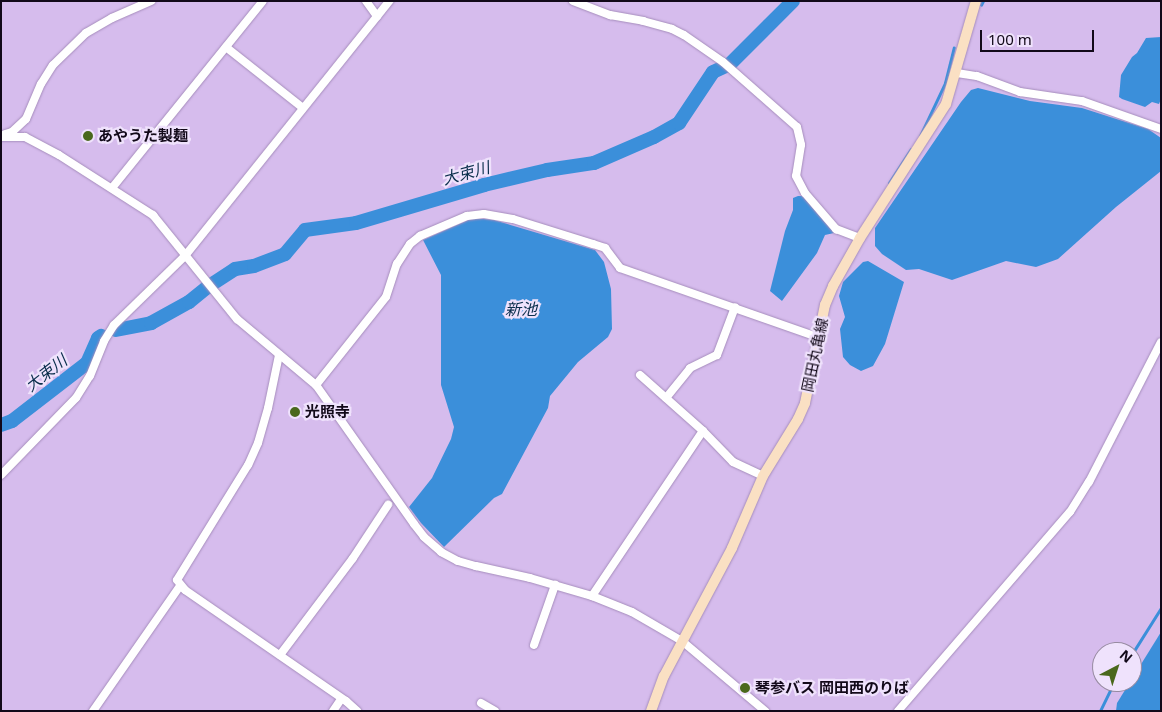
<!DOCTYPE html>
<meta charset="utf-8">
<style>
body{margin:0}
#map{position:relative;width:1162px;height:712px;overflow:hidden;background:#d6bced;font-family:"Noto Sans","Noto Sans JP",sans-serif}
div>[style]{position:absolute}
.water>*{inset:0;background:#3b8fda}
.stream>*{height:2.5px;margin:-1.25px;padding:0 1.25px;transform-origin:1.25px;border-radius:1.25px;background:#3b8fda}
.river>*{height:14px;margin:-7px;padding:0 7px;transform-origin:7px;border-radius:7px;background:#3b8fda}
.roads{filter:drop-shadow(0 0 1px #a68dbc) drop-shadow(0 0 1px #a68dbc)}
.minor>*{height:8px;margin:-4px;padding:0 4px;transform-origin:4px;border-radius:4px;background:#fff}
.major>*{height:10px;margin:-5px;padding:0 5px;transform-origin:5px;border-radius:5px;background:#fae0c3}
.dots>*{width:14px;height:14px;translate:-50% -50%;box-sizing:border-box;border:2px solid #efe2fc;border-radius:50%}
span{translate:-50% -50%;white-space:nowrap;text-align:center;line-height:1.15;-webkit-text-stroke:4.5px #efe2fc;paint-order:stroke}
.poi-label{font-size:15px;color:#120919;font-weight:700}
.left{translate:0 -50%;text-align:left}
.street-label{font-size:15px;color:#120919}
.water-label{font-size:16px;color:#0b2e4c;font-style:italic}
.frame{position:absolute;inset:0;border:2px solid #120919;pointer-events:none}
.north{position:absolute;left:1092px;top:642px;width:50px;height:50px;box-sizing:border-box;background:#efe2fc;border:1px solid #978ba1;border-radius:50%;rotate:40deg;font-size:14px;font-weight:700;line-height:20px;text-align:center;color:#120919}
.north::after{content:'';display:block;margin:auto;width:18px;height:22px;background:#4a681c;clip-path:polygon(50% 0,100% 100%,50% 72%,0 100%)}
.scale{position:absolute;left:980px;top:30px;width:114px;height:22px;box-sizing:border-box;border:2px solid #120919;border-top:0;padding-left:6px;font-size:15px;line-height:18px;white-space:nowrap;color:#120919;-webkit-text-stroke:4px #efe2fc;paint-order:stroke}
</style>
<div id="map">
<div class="water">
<i style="clip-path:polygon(1161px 37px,1161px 99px,1159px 104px,1152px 102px,1145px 107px,1122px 99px,1119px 97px,1121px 75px,1132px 57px,1137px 53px,1146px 38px)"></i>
<i style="clip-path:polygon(978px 88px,1030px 101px,1082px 108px,1148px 129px,1161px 138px,1161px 171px,1116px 207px,1058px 259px,1036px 267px,1006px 261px,952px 280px,919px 269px,906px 270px,882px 254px,875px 246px,875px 228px,961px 102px,971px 90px)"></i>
<i style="clip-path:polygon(798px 196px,802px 196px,820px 212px,834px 233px,825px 235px,817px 253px,782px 301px,770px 291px,785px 231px,793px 210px,793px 198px)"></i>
<i style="clip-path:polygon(473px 218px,494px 220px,595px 250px,604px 262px,611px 289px,612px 329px,608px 337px,578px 362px,550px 396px,548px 408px,502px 494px,494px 498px,444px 547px,421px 523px,409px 507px,432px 478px,451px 439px,454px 427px,441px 385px,441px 275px,423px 240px)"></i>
<i style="clip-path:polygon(868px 261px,904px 282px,885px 344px,873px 366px,861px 371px,850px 365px,843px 357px,840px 329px,845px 317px,839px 296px,843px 282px,863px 262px)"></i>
<i style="clip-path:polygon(1161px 632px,1161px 711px,1116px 711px,1117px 703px)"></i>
</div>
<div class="stream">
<i style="left:981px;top:5px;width:4px;rotate:-63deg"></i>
<i style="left:920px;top:136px;width:59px;rotate:-64.7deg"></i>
<i style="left:945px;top:83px;width:36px;rotate:-76deg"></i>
<i style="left:889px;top:183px;width:40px;rotate:-57.1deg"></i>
<i style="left:1132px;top:654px;width:54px;rotate:-57.8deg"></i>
<i style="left:1100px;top:711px;width:32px;rotate:-64deg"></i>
</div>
<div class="river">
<i style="left:116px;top:330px;width:36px;rotate:-11deg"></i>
<i style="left:151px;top:323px;width:43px;rotate:-28.9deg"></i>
<i style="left:189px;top:302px;width:22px;rotate:-39deg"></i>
<i style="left:206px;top:288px;width:35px;rotate:-33deg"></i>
<i style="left:235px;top:269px;width:19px;rotate:-9deg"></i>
<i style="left:254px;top:266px;width:33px;rotate:-21deg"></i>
<i style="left:285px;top:254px;width:31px;rotate:-50deg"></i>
<i style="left:305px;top:230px;width:51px;rotate:-7.8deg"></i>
<i style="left:356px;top:223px;width:134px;rotate:-16.5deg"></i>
<i style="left:484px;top:185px;width:65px;rotate:-13.4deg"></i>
<i style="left:547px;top:170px;width:48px;rotate:-8.5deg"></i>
<i style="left:594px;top:163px;width:65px;rotate:-23.4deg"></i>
<i style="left:654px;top:137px;width:29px;rotate:-29deg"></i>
<i style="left:679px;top:123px;width:61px;rotate:-56.3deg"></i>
<i style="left:713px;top:72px;width:19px;rotate:-25deg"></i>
<i style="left:730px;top:64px;width:89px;rotate:-45deg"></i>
<i style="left:1px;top:425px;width:12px;rotate:-20deg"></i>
<i style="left:12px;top:421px;width:95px;rotate:-37.7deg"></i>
<i style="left:87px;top:363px;width:27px;rotate:-66deg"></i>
<i style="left:98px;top:338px;width:4px;rotate:-34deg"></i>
</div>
<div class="roads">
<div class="minor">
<i style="left:366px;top:1px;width:19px;rotate:54deg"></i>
<i style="left:573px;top:1px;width:40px;rotate:21deg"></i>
<i style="left:610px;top:15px;width:34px;rotate:10deg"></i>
<i style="left:643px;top:21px;width:30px;rotate:15deg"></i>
<i style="left:672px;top:29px;width:13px;rotate:27deg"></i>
<i style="left:684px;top:35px;width:47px;rotate:34.7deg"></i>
<i style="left:723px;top:62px;width:98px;rotate:41.3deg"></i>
<i style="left:797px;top:127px;width:18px;rotate:77deg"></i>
<i style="left:801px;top:145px;width:31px;rotate:99deg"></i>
<i style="left:796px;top:176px;width:19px;rotate:62deg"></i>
<i style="left:805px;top:193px;width:48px;rotate:49.3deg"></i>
<i style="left:836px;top:229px;width:26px;rotate:21deg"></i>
<i style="left:226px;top:47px;width:98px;rotate:38.4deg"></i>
<i style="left:957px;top:73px;width:20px;rotate:9deg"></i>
<i style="left:977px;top:76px;width:46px;rotate:20.4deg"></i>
<i style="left:1020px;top:92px;width:63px;rotate:8.3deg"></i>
<i style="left:1082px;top:101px;width:84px;rotate:19.5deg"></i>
<i style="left:5px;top:134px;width:7px;rotate:-16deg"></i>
<i style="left:12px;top:132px;width:19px;rotate:-43deg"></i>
<i style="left:26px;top:119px;width:38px;rotate:-67deg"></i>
<i style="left:41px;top:84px;width:22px;rotate:-58deg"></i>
<i style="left:53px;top:65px;width:46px;rotate:-44.1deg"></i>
<i style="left:86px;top:33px;width:30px;rotate:-30deg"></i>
<i style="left:112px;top:18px;width:43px;rotate:-23.6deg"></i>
<i style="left:1px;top:137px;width:24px"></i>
<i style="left:25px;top:137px;width:38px;rotate:28deg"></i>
<i style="left:59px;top:155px;width:112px;rotate:32.6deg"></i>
<i style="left:153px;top:215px;width:134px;rotate:51.1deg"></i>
<i style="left:237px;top:319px;width:103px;rotate:39.9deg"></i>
<i style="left:316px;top:385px;width:170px;rotate:54.8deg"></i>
<i style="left:414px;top:524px;width:16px;rotate:52deg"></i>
<i style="left:424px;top:537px;width:23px;rotate:41deg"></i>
<i style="left:441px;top:552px;width:19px;rotate:28deg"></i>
<i style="left:458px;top:561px;width:19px;rotate:16deg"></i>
<i style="left:476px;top:566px;width:55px;rotate:12.5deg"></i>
<i style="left:530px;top:578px;width:65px;rotate:16.2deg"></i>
<i style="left:592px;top:596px;width:43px;rotate:21.8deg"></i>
<i style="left:632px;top:612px;width:58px;rotate:30.1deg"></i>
<i style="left:682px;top:641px;width:109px;rotate:40.1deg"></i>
<i style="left:112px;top:188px;width:240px;rotate:-51.1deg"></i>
<i style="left:279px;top:355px;width:54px;rotate:101.7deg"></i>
<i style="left:268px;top:408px;width:36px;rotate:106deg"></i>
<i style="left:258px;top:443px;width:24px;rotate:114deg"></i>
<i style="left:248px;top:465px;width:135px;rotate:121.7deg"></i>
<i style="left:177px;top:580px;width:13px;rotate:51deg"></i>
<i style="left:185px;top:590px;width:196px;rotate:34.6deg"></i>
<i style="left:346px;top:701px;width:15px;rotate:42deg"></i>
<i style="left:640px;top:375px;width:84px;rotate:41.6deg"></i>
<i style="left:703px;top:431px;width:43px;rotate:45.9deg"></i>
<i style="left:733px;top:462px;width:33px;rotate:25deg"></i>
<i style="left:316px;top:385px;width:112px;rotate:-51.5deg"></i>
<i style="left:386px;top:297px;width:35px;rotate:-72deg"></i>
<i style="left:397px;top:264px;width:24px;rotate:-57deg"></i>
<i style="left:410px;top:244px;width:13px;rotate:-39deg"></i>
<i style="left:420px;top:236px;width:51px;rotate:-23.1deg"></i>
<i style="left:467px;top:216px;width:17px;rotate:-7deg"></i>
<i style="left:484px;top:214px;width:29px;rotate:10deg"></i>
<i style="left:513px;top:219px;width:84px;rotate:17.4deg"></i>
<i style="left:593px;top:244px;width:13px;rotate:18deg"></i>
<i style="left:605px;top:248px;width:25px;rotate:53deg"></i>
<i style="left:620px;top:268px;width:209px;rotate:19.3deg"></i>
<i style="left:666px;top:398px;width:38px;rotate:-51deg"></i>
<i style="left:690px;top:368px;width:30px;rotate:-26deg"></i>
<i style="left:717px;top:355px;width:51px;rotate:-69.4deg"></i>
<i style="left:1px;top:475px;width:107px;rotate:-45.8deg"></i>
<i style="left:76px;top:398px;width:26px;rotate:-58deg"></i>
<i style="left:90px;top:376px;width:38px;rotate:-68deg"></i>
<i style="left:104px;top:341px;width:19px;rotate:-58deg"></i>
<i style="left:114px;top:325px;width:99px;rotate:-44.2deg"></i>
<i style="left:185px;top:256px;width:327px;rotate:-51.3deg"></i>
<i style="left:592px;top:596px;width:199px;rotate:-56.1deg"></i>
<i style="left:534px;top:645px;width:64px;rotate:-70.7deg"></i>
<i style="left:280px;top:655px;width:121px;rotate:-53deg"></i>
<i style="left:353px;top:558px;width:64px;rotate:-56.6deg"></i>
<i style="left:481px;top:703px;width:16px;rotate:30deg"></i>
<i style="left:93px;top:711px;width:152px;rotate:-55.2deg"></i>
<i style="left:333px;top:711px;width:14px;rotate:-56deg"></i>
<i style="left:898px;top:711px;width:263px;rotate:-49.2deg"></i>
<i style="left:1070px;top:512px;width:36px;rotate:-58deg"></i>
<i style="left:1089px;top:482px;width:157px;rotate:-62.8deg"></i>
</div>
<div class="major">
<i style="left:651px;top:711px;width:37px;rotate:-70deg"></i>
<i style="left:664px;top:676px;width:145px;rotate:-62deg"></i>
<i style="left:732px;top:548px;width:78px;rotate:-66.7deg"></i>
<i style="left:763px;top:476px;width:67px;rotate:-58.4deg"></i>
<i style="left:798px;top:419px;width:17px;rotate:-66deg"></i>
<i style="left:805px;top:403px;width:100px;rotate:-78.5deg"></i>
<i style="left:825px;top:305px;width:21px;rotate:-67deg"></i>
<i style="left:833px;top:286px;width:55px;rotate:-60.6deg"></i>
<i style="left:860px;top:238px;width:159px;rotate:-57.3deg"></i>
<i style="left:946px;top:104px;width:107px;rotate:-73.8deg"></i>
</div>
</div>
<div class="dots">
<i style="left:88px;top:136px;background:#4a681c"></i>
<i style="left:295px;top:412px;background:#4a681c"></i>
<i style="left:745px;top:688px;background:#4a681c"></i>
</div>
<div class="poi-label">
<span class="left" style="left:98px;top:136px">あやうた製麺</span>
<span class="left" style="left:305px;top:412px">光照寺</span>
<span class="left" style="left:755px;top:688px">琴参バス 岡田西のりば</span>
</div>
<div class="street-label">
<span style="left:815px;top:355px;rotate:-78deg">岡田丸亀線</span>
</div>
<div class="water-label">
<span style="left:466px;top:173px;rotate:-15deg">大束川</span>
<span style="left:521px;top:309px">新池</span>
<span style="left:46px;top:373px;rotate:-38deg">大束川</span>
</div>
<div class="frame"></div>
<div class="north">N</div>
<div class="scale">100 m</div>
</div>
